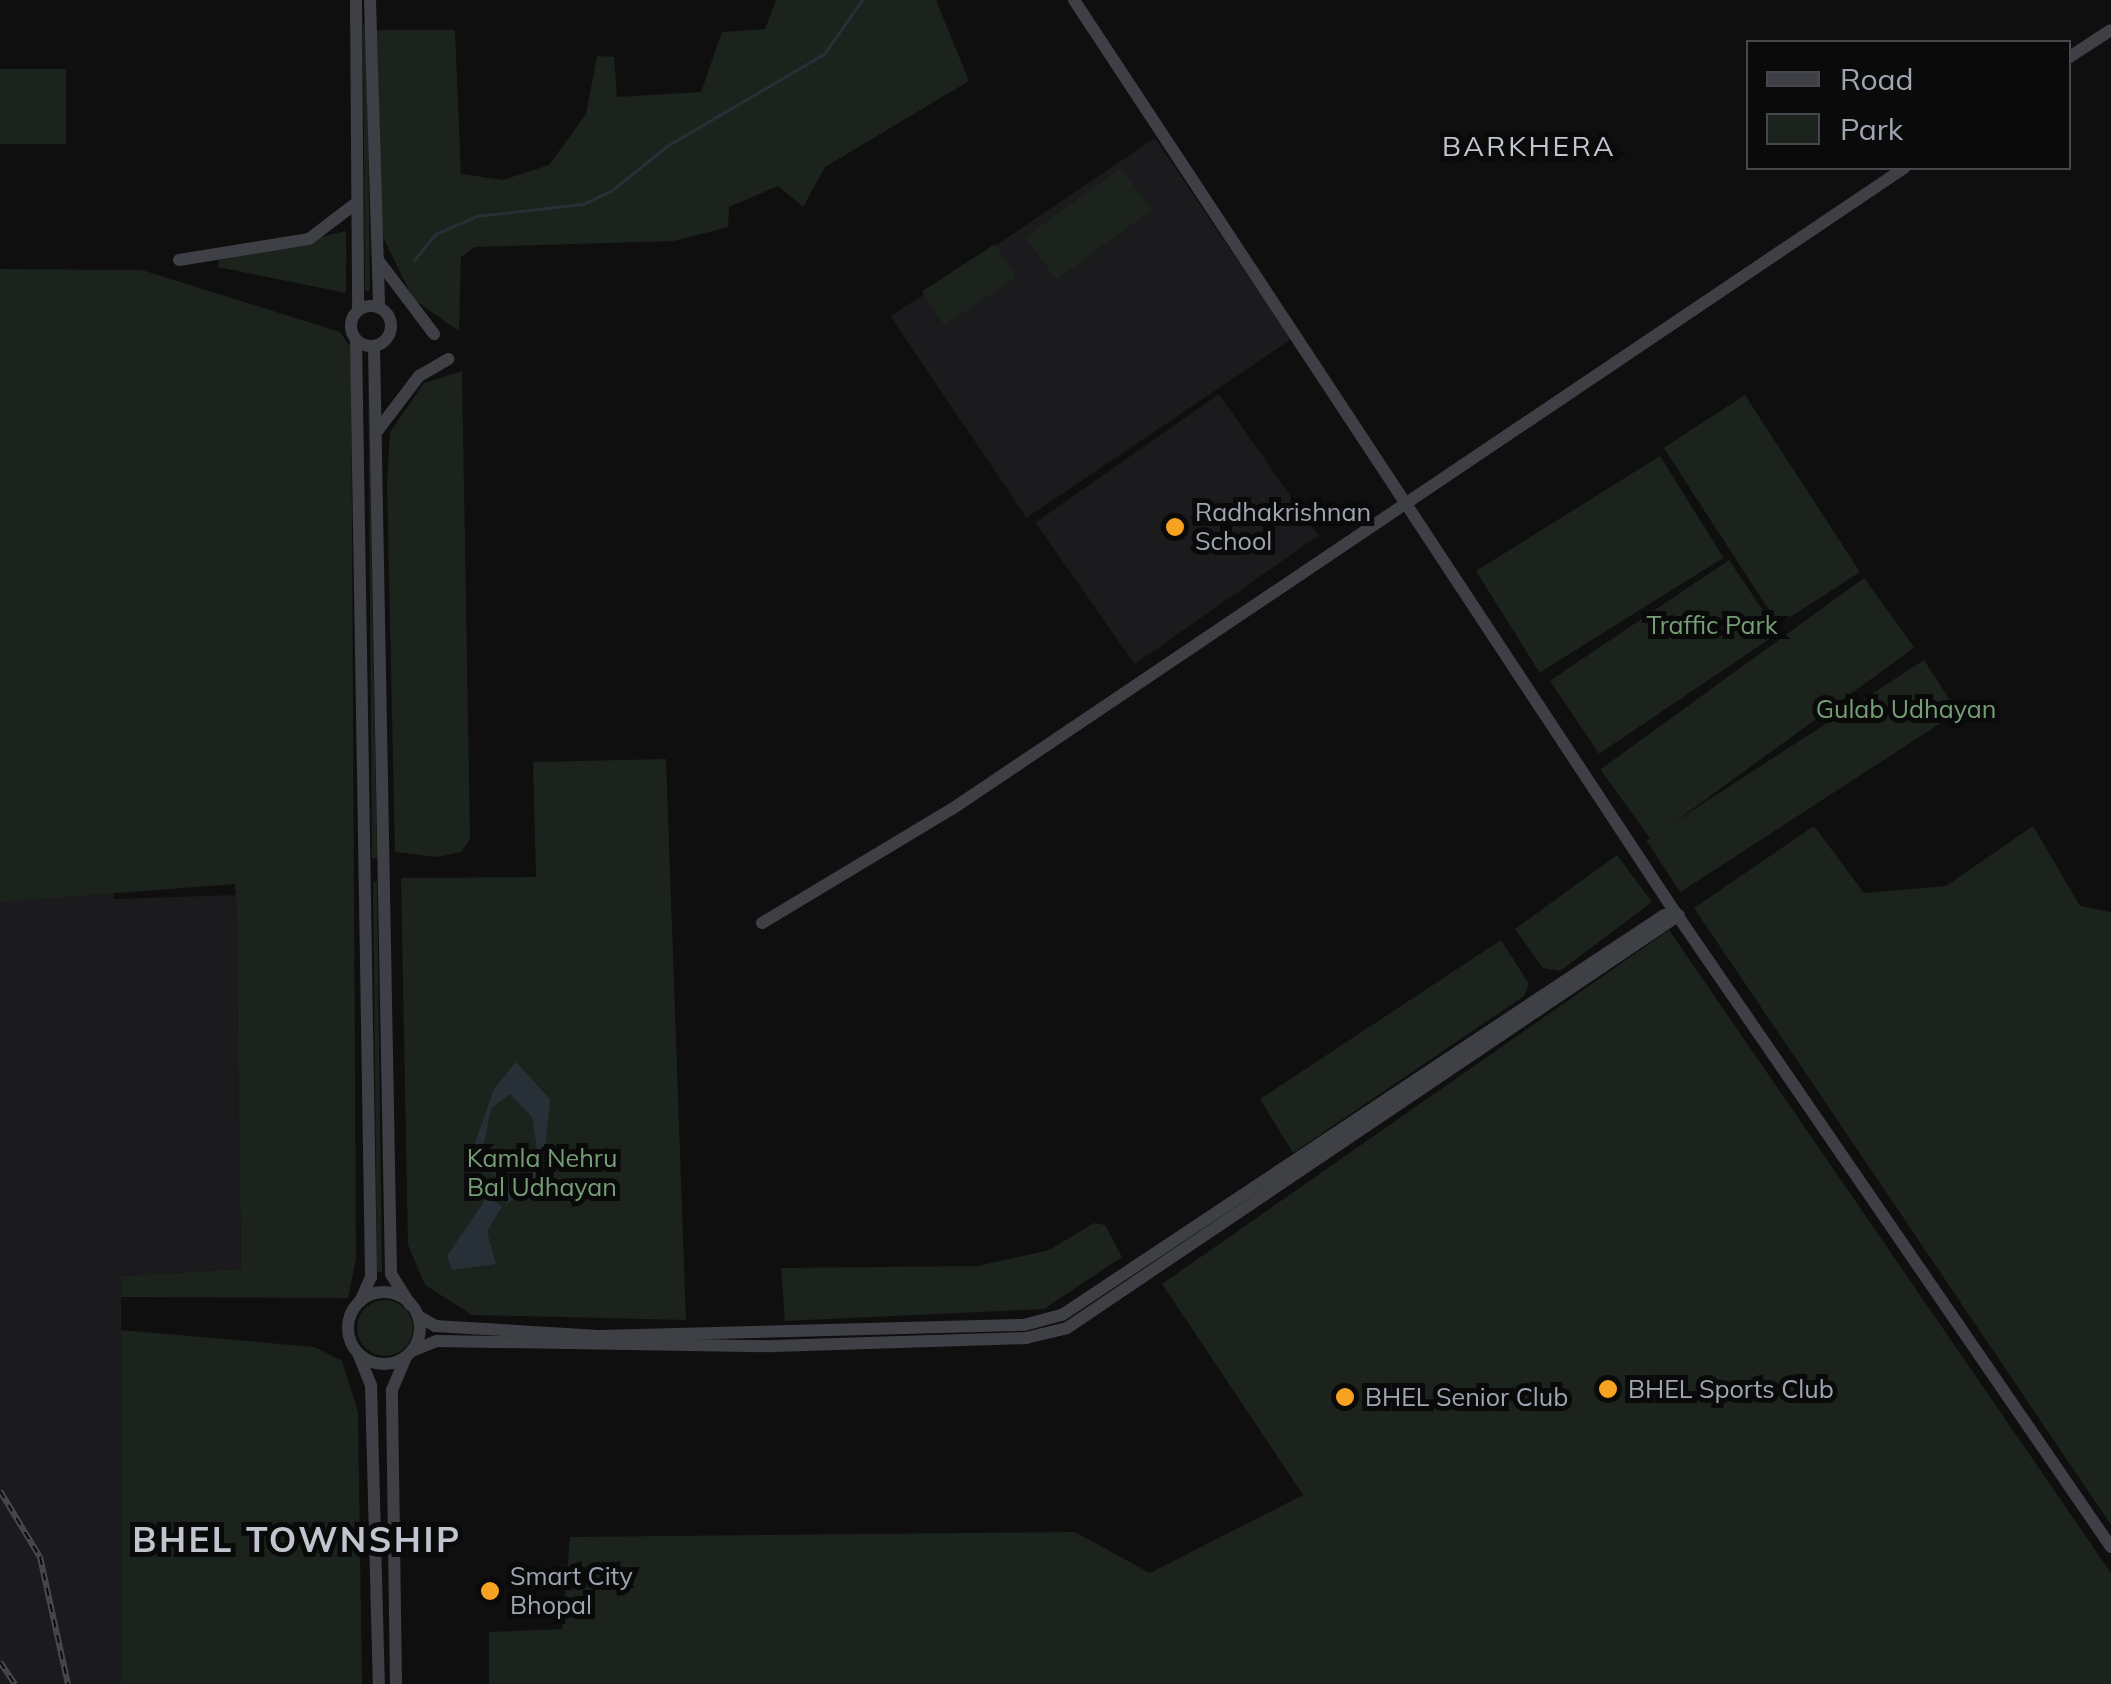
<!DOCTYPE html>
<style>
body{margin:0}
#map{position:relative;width:2111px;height:1684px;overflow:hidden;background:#0f0f10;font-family:Mulish,sans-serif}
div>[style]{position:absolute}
.built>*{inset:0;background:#1b1b1d;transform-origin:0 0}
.green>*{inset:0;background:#1b231c;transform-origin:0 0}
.round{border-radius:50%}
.water>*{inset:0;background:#273036}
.stream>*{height:2.5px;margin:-1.25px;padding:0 1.25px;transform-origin:1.25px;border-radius:1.25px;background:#273036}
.secondary>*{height:12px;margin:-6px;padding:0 6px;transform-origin:6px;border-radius:6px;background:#3e4045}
.secondary>.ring{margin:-6px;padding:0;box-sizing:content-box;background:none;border:12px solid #3e4045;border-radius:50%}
.rail>*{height:6px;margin-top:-3px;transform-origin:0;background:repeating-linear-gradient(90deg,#0a0a0b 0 8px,#47494e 0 16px);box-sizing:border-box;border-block:2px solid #47494e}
.dots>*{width:28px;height:28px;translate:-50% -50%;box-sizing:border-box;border:5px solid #0a0a0b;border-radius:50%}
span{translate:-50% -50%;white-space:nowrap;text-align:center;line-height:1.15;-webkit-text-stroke:10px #0a0a0b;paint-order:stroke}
.poi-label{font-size:25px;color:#9fa6b2}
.left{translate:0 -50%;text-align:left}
.park-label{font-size:25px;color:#759e75}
.neighbourhood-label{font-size:28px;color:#c0c5ce;letter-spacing:2.5px}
.district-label{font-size:35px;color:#c0c5ce;font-weight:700;letter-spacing:2.5px}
.legend{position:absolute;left:1746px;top:40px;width:325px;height:130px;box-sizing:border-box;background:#0a0a0b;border:2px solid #46484e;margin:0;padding:12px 18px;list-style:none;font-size:30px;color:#9fa6b2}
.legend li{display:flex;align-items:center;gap:20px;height:50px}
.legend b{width:50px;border:2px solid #46484e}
</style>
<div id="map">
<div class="built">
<i style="left:1155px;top:138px;width:243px;height:319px;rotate:56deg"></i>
<i style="clip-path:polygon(0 364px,106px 396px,114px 899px,236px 895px,241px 1269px,121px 1276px,121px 1684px,0 1684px)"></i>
<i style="left:1219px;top:394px;width:173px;height:224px;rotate:55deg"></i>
</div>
<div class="green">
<i style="clip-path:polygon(776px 0,936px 0,969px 81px,825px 167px,803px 207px,778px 186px,729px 207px,728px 227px,674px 241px,475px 247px,461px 257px,459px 331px,413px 299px,381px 233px,377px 30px,455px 30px,461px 174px,503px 180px,549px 165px,586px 114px,597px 56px,614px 57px,617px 97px,701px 92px,722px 32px,765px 29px)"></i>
<i style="clip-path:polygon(363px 25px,367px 25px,370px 291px,365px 291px)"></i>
<i style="left:0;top:69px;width:66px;height:75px"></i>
<i style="left:1121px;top:168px;width:52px;height:118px;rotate:54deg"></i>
<i style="clip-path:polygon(346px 231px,346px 293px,218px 267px,219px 260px)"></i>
<i style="left:995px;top:244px;width:40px;height:87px;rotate:57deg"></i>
<i style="clip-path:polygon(0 269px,142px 270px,340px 332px,351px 348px,356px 1259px,348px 1298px,121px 1297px,121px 1276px,241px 1269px,236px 895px,235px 884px,0 902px)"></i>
<i style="clip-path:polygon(368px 359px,377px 858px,372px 858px)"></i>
<i style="clip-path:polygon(462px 371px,470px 839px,461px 852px,437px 857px,395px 852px,387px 482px,390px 432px,424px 383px)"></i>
<i style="left:1745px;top:395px;width:211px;height:97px;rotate:57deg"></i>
<i style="left:1660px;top:456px;width:120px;height:217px;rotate:58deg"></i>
<i style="left:1729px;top:560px;width:88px;height:216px;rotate:56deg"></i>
<i style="left:1864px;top:578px;width:86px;height:326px;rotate:54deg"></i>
<i style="left:1924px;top:660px;width:62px;height:331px;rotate:57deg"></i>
<i style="clip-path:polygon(666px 759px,686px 1320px,472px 1315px,425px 1285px,408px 1245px,401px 878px,536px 877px,533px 762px)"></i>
<i style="clip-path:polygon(1814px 826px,1864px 893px,1946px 886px,2033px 826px,2080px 906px,2111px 912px,2111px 1525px,1694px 908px)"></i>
<i style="clip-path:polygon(1617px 855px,1652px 902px,1560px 971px,1543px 968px,1515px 929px)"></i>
<i style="clip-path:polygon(373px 882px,377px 882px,382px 1272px,377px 1272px)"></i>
<i style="clip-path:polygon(1669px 930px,2111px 1573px,2111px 1684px,489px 1684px,489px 1632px,562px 1629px,570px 1537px,1075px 1532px,1150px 1573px,1303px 1495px,1162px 1284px)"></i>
<i style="clip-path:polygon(1501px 940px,1529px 984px,1524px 996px,1293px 1153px,1260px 1099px)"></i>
<i style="clip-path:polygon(1094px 1223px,1105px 1225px,1122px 1257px,1044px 1309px,785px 1321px,781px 1268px,978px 1266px,1049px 1250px)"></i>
<i class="round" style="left:357px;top:1300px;width:56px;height:56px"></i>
<i style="clip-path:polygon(121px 1330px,315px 1347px,342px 1361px,358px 1412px,362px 1684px,121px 1684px)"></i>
</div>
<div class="water">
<i style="clip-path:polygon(evenodd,516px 1062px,550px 1099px,543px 1172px,507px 1204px,502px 1180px,476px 1161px,475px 1143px,494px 1089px,516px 1062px,510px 1094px,532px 1117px,539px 1161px,531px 1176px,513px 1181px,490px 1171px,482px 1155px,491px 1108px,510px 1094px)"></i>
<i style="clip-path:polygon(487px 1197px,502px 1206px,487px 1232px,496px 1264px,452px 1270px,447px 1256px)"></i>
</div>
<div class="stream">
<i style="left:414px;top:260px;width:34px;rotate:-50deg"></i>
<i style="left:436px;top:234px;width:45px;rotate:-23.7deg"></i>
<i style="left:477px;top:216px;width:107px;rotate:-6.5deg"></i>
<i style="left:583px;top:204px;width:31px;rotate:-25deg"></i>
<i style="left:611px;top:191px;width:72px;rotate:-38.8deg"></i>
<i style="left:667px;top:146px;width:182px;rotate:-30.4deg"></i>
<i style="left:824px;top:54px;width:66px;rotate:-54.9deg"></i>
</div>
<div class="secondary">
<i style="left:356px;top:0;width:310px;rotate:89.6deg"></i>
<i style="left:370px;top:0;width:307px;rotate:88.3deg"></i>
<i style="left:1074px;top:0;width:1089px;rotate:56.62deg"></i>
<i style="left:1673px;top:909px;width:774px;rotate:55.53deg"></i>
<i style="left:2068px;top:58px;width:51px;rotate:-33.1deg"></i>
<i style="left:179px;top:260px;width:132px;rotate:-9.2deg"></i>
<i style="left:309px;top:239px;width:58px;rotate:-37.3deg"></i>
<i style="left:378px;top:260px;width:93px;rotate:52.9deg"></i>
<i class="ring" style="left:351px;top:306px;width:28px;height:28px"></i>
<i style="left:356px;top:340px;width:937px;rotate:89.08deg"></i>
<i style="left:371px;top:1277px;width:27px;rotate:114deg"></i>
<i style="left:374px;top:346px;width:928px;rotate:88.95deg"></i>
<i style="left:391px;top:1274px;width:36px;rotate:58deg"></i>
<i style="left:378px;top:430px;width:68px;rotate:-52.8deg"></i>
<i style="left:419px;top:376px;width:34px;rotate:-30deg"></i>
<i style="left:762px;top:923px;width:222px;rotate:-31deg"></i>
<i style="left:952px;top:809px;width:1148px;rotate:-33.95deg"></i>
<i class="ring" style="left:348px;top:1292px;width:60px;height:60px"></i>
<i style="left:418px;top:1316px;width:20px;rotate:30deg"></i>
<i style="left:435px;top:1326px;width:164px;rotate:3.5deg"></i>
<i style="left:599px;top:1336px;width:425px;rotate:-1.5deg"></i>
<i style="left:1024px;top:1325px;width:39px;rotate:-15deg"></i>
<i style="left:1062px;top:1315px;width:723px;rotate:-33.6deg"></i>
<i style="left:412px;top:1351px;width:27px;rotate:-22deg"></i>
<i style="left:437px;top:1341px;width:337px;rotate:0.9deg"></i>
<i style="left:774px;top:1346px;width:252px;rotate:-1.8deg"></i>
<i style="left:1026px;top:1338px;width:42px;rotate:-13.7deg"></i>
<i style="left:1067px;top:1328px;width:738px;rotate:-34.01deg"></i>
<i style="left:358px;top:1353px;width:35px;rotate:68deg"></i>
<i style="left:371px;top:1385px;width:299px;rotate:88.5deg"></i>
<i style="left:396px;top:1684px;width:294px;rotate:-90.8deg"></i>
<i style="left:392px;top:1390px;width:36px;rotate:-67deg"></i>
</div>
<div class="rail">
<i style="left:0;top:1491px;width:77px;rotate:58.8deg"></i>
<i style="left:40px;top:1557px;width:130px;rotate:77.6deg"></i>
<i style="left:0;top:1662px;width:27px;rotate:56deg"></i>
</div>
<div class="dots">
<i style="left:1175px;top:527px;background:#f7a220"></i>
<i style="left:1608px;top:1389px;background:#f7a220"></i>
<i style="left:1345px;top:1397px;background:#f7a220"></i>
<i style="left:490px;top:1591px;background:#f7a220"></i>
</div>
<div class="poi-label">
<span class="left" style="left:1195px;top:527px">Radhakrishnan<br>School</span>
<span class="left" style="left:1628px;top:1389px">BHEL Sports Club</span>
<span class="left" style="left:1365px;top:1397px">BHEL Senior Club</span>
<span class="left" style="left:510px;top:1591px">Smart City<br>Bhopal</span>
</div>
<div class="park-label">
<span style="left:1712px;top:625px">Traffic Park</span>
<span style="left:1906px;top:709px">Gulab Udhayan</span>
<span style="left:542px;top:1173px">Kamla Nehru<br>Bal Udhayan</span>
</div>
<div class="neighbourhood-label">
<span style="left:1529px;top:146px">BARKHERA</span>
</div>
<div class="district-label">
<span style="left:297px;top:1539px">BHEL TOWNSHIP</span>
</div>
<ul class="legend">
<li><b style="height:12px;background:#3e4045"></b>Road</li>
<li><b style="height:28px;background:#1b231c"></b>Park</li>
</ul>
</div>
